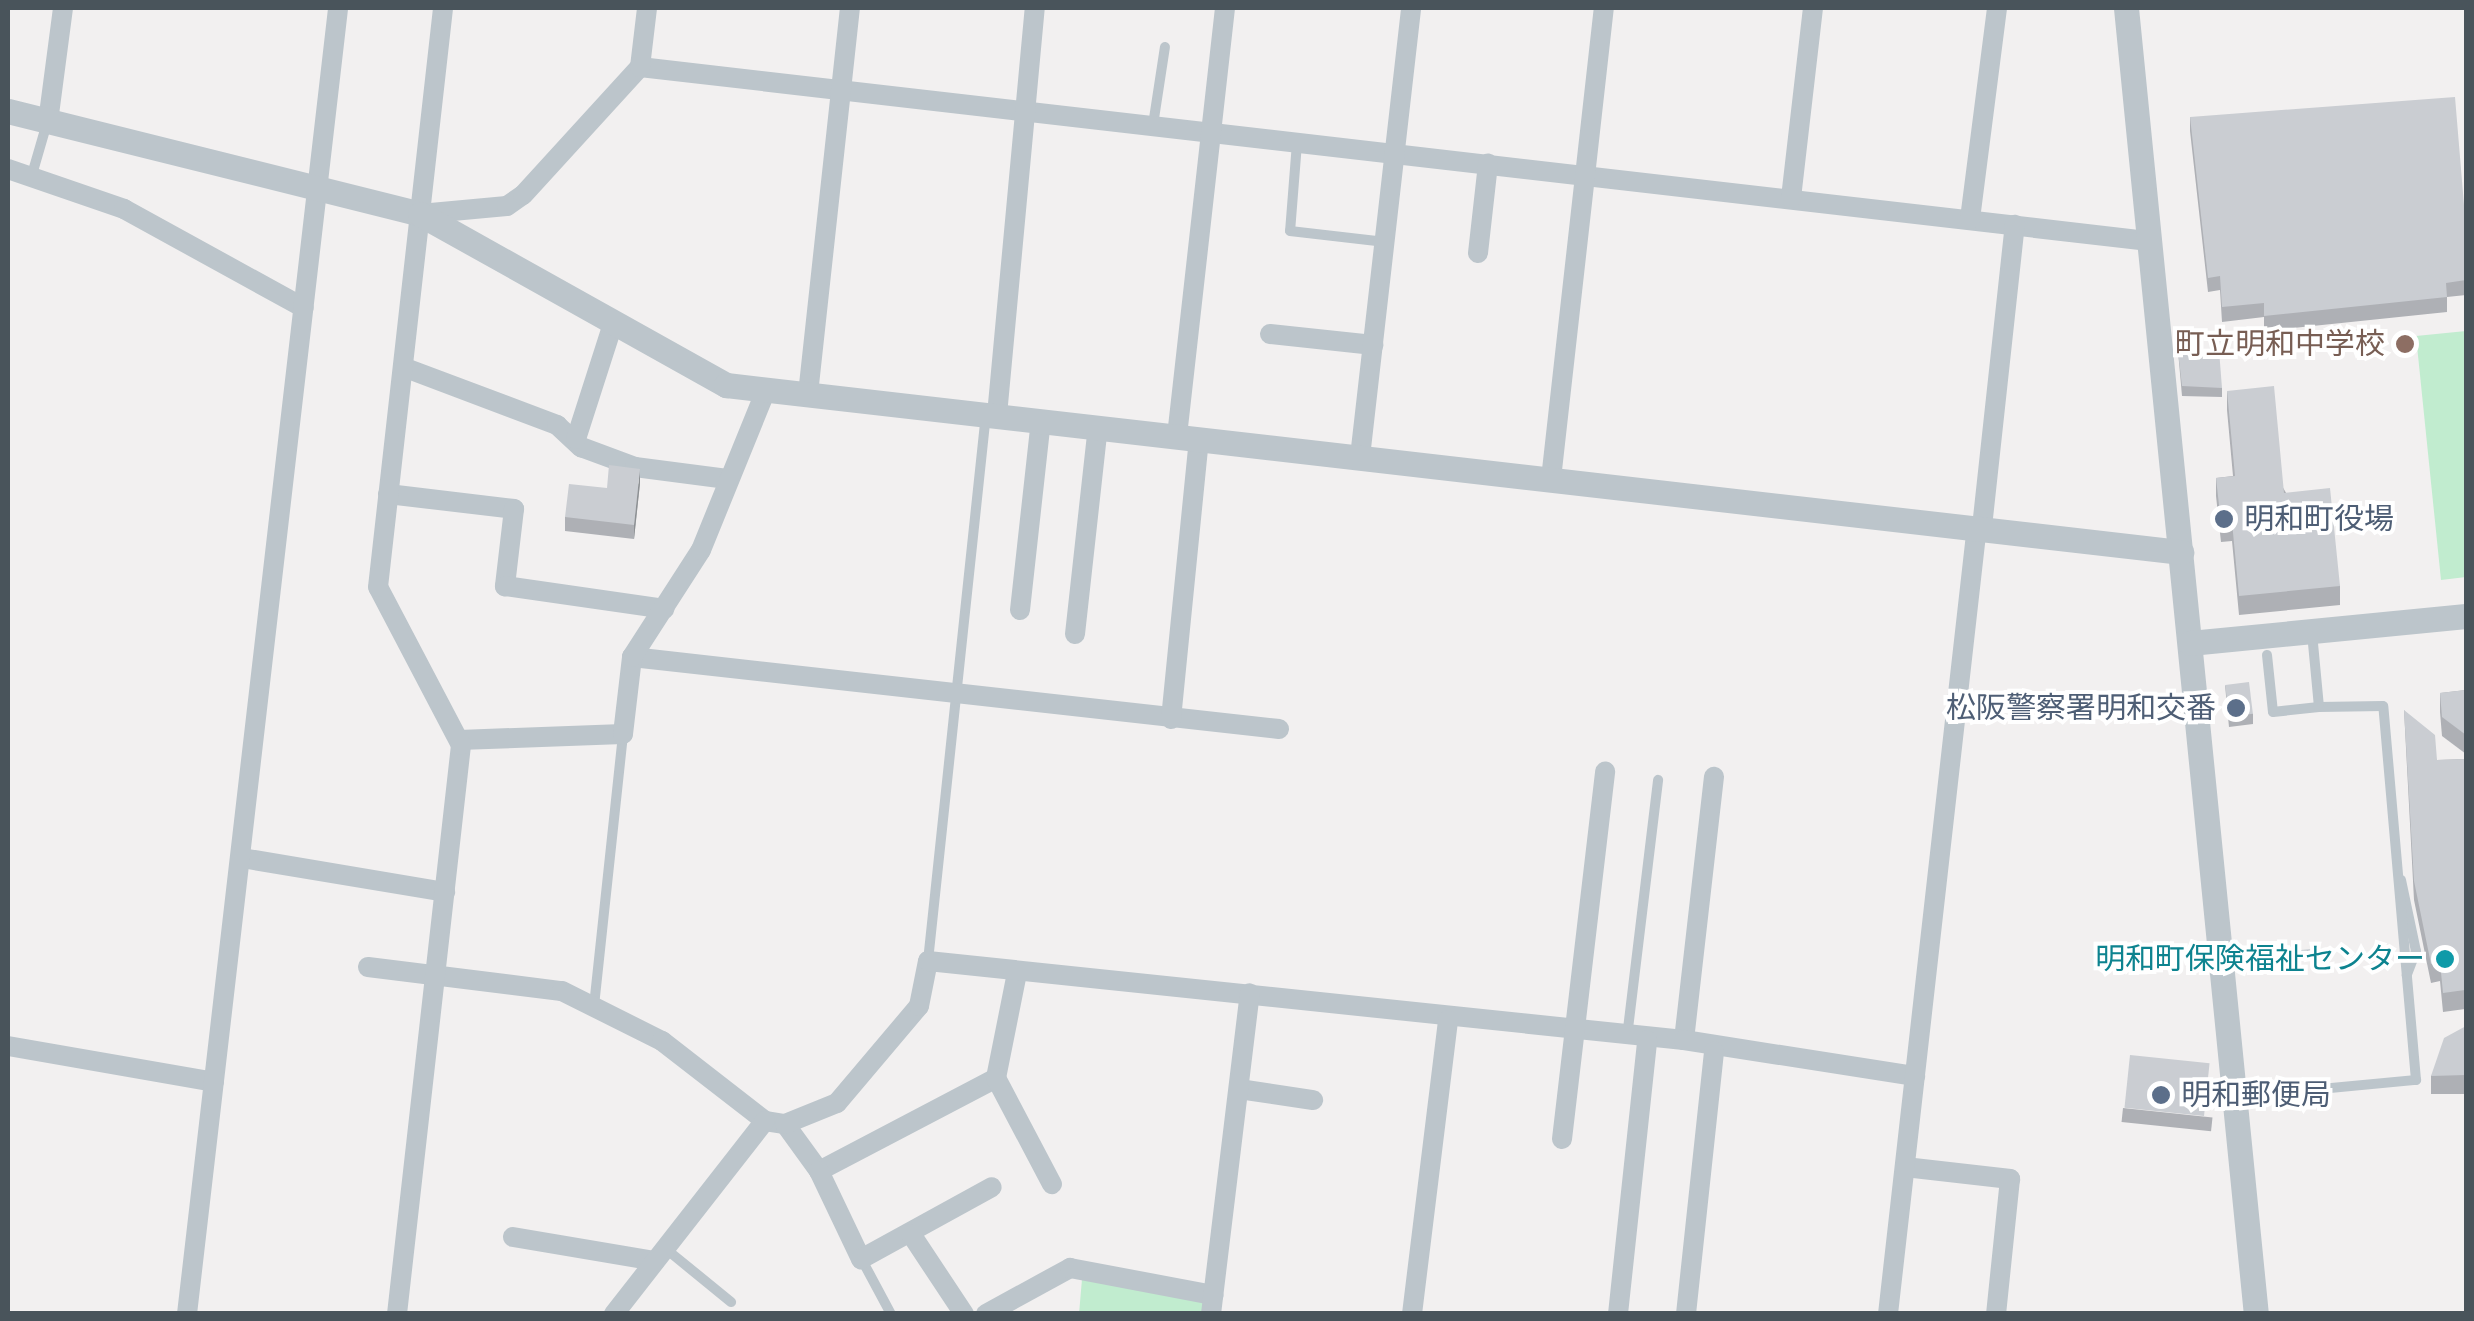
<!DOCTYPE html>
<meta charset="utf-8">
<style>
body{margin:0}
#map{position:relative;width:2474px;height:1321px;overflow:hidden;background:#f2f0f0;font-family:Helvetica,"Noto Sans JP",sans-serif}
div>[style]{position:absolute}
.green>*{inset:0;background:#c1eccf}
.service>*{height:10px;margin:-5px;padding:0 5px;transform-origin:5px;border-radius:5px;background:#bcc5cb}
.minor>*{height:20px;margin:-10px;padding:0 10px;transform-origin:10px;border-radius:10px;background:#bcc5cb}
.tertiary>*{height:25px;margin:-12.5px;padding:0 12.5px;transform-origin:12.5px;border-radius:12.5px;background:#bcc5cb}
.wall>*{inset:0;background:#aeb0b5;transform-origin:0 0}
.shaded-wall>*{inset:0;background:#8d9093}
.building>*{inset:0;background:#cacdd2;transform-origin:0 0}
.dots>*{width:28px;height:28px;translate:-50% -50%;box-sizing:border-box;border:5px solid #fff;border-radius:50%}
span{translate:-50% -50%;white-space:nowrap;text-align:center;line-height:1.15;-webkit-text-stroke:8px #fff;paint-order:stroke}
.education-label{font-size:30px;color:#785e54}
.right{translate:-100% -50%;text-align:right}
.service-label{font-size:30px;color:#4e5e75}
.left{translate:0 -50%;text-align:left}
.culture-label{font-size:30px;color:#0d838f}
.frame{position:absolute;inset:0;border:10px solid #49545b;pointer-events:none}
</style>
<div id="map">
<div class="green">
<i style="clip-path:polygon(2466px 331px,2466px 577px,2441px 580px,2416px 336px)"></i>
<i style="clip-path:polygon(1082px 1279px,1206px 1303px,1205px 1313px,1079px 1314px)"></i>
</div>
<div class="service">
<i style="left:1153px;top:125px;width:79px;rotate:-81.3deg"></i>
<i style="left:1297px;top:143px;width:88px;rotate:94.5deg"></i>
<i style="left:1290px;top:231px;width:96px;rotate:6.6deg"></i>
<i style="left:31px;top:178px;width:57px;rotate:-73.8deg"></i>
<i style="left:2267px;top:655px;width:57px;rotate:84deg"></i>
<i style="left:2273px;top:712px;width:46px;rotate:-6.2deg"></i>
<i style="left:2401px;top:880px;width:73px;rotate:78.1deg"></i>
<i style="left:2416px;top:951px;width:26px;rotate:111deg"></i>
<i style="left:928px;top:961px;width:550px;rotate:-83.95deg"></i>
<i style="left:2223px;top:961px;width:103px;rotate:-4.4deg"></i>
<i style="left:594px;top:1006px;width:274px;rotate:-83.9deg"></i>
<i style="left:1627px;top:1037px;width:259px;rotate:-83.1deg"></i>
<i style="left:2235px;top:1097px;width:182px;rotate:-5.4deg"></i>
<i style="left:2416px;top:1080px;width:375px;rotate:-95deg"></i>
<i style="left:2383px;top:706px;width:64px;rotate:179.1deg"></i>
<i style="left:2319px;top:707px;width:74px;rotate:-95.4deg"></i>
<i style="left:666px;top:1249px;width:84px;rotate:39.2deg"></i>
<i style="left:862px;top:1260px;width:61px;rotate:61.8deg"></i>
</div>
<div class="minor">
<i style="left:640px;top:67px;width:1519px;rotate:6.58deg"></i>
<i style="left:48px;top:122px;width:115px;rotate:-82.5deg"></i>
<i style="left:8px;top:169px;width:123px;rotate:19deg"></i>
<i style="left:124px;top:209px;width:205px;rotate:28.8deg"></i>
<i style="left:1791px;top:198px;width:191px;rotate:-83.4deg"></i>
<i style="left:420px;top:214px;width:87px;rotate:-5.3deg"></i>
<i style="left:507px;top:206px;width:19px;rotate:-35deg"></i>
<i style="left:523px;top:195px;width:173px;rotate:-47.6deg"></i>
<i style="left:640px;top:67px;width:59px;rotate:-83.2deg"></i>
<i style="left:1970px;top:219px;width:213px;rotate:-82.7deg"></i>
<i style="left:1478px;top:253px;width:90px;rotate:-83.6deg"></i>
<i style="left:1270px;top:334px;width:104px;rotate:6.1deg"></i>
<i style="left:403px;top:367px;width:165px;rotate:20.6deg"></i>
<i style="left:557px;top:425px;width:33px;rotate:43deg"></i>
<i style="left:581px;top:447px;width:58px;rotate:20.3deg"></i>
<i style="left:635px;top:467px;width:93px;rotate:7.4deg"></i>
<i style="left:808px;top:394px;width:388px;rotate:-83.8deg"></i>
<i style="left:997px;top:415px;width:409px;rotate:-84.7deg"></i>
<i style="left:1177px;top:436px;width:431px;rotate:-83.6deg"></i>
<i style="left:576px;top:439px;width:118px;rotate:-72.2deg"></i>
<i style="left:1360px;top:457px;width:452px;rotate:-83.5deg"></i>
<i style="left:1551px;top:479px;width:474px;rotate:-83.6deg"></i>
<i style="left:388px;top:494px;width:127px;rotate:6.8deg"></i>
<i style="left:514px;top:509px;width:78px;rotate:96.7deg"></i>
<i style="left:505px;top:586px;width:161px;rotate:8.2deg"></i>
<i style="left:1982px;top:527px;width:304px;rotate:-83.8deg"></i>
<i style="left:1020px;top:610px;width:191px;rotate:-83.7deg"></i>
<i style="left:1075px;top:634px;width:208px;rotate:-83.7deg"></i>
<i style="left:632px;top:657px;width:651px;rotate:6.35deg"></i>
<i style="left:1171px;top:719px;width:281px;rotate:-84.3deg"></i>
<i style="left:459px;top:740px;width:164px;rotate:-2.1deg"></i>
<i style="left:623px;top:734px;width:78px;rotate:-83.3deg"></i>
<i style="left:632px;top:657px;width:127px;rotate:-57.2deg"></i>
<i style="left:701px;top:550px;width:173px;rotate:-67.9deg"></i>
<i style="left:242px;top:858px;width:206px;rotate:9.5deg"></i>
<i style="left:368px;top:967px;width:195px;rotate:7.1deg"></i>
<i style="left:562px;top:991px;width:112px;rotate:26.6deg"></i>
<i style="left:662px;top:1041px;width:130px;rotate:37.8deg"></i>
<i style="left:765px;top:1121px;width:20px;rotate:9deg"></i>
<i style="left:785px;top:1124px;width:58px;rotate:54.1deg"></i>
<i style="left:819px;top:1171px;width:200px;rotate:-27.7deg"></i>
<i style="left:996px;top:1078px;width:107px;rotate:-78.7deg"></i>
<i style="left:1684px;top:1040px;width:265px;rotate:-83.5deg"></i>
<i style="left:8px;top:1046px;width:209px;rotate:9.9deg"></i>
<i style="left:996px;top:1078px;width:120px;rotate:62.2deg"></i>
<i style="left:1239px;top:1089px;width:75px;rotate:8.5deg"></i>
<i style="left:785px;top:1124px;width:56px;rotate:-22deg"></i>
<i style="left:837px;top:1103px;width:127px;rotate:-49.8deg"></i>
<i style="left:919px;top:1006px;width:46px;rotate:-78.7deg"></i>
<i style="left:928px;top:961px;width:760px;rotate:5.97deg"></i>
<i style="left:1684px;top:1040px;width:234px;rotate:8.9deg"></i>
<i style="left:1562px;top:1139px;width:370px;rotate:-83.3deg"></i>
<i style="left:1905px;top:1167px;width:106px;rotate:6.5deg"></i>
<i style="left:2010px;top:1179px;width:136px;rotate:95.9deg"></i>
<i style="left:819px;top:1171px;width:98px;rotate:64.5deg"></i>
<i style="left:861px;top:1259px;width:149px;rotate:-28.8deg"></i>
<i style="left:911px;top:1234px;width:96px;rotate:56.5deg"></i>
<i style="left:513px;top:1237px;width:144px;rotate:9.6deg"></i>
<i style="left:187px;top:1314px;width:1315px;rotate:-83.4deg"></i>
<i style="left:397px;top:1314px;width:573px;rotate:-83.58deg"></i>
<i style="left:461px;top:745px;width:178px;rotate:-117.7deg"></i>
<i style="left:378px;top:587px;width:583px;rotate:-83.59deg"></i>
<i style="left:614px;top:1314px;width:245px;rotate:-52deg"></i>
<i style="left:986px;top:1314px;width:96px;rotate:-28.7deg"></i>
<i style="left:1070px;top:1268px;width:146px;rotate:10.7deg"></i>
<i style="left:1211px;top:1314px;width:323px;rotate:-83.1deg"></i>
<i style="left:1412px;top:1314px;width:296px;rotate:-83deg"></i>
<i style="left:1618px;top:1314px;width:275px;rotate:-83.9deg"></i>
<i style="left:1686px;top:1314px;width:264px;rotate:-83.9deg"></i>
<i style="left:1888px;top:1314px;width:793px;rotate:-83.56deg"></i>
</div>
<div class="tertiary">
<i style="left:2126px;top:8px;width:1312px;rotate:84.32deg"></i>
<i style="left:8px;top:111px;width:425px;rotate:14deg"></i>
<i style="left:420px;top:214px;width:351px;rotate:29.2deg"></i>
<i style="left:726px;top:385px;width:1465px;rotate:6.55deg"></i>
<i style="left:2190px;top:643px;width:277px;rotate:-5.6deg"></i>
</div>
<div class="wall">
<i style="clip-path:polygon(2190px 117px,2466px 229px,2466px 295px,2447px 297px,2447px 312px,2264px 331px,2264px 317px,2222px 322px,2220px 290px,2208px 292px,2190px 131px)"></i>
<i style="clip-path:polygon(2178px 351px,2222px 388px,2222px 397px,2182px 396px)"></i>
<i style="clip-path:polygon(2227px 391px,2340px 586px,2340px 605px,2239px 615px,2232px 541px,2221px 542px,2216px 496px,2216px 478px,2233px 476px,2227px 410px)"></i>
<i style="clip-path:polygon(640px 483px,634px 539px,565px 531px,565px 517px)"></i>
<i style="clip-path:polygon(2225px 685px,2253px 714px,2253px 724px,2229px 727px)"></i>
<i style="clip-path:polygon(2466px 690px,2466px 754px,2442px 736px,2440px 712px,2440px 693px)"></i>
<i style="clip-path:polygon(2404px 710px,2437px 760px,2466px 759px,2466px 1094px,2431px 1094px,2431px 1076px,2466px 1026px,2465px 1009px,2443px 1012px,2440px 981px,2431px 983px,2414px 900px)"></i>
<i style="left:2123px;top:1108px;width:90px;height:14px;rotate:6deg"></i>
</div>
<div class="shaded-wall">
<i style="clip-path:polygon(640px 469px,640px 483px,634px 539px,634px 525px)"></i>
</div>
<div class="building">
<i style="clip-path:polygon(2455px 97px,2466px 229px,2466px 280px,2446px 283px,2447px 297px,2264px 316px,2264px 303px,2222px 307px,2220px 276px,2208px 278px,2190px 117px)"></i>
<i style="clip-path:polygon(2219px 350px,2222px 388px,2182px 386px,2178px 351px)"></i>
<i style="clip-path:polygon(2274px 386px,2284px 493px,2330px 488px,2340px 586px,2239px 596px,2232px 522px,2221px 523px,2216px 478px,2235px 476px,2227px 391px)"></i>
<i style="clip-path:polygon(609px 465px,640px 469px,634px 525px,565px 517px,569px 484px,607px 488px)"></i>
<i style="left:2249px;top:682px;width:32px;height:24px;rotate:83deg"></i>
<i style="clip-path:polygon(2466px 690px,2466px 735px,2442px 717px,2440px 693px)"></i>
<i style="clip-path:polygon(2404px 710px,2435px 735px,2437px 760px,2466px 759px,2466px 1018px,2465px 990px,2443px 993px,2440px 962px,2431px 964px,2414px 881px)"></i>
<i style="clip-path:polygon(2466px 1026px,2466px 1075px,2431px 1076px,2444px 1038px)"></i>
<i style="left:2130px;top:1055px;width:80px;height:53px;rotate:6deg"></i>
</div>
<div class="dots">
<i style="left:2405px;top:344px;background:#8d6e63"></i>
<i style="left:2224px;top:519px;background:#5c6f8a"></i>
<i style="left:2236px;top:708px;background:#5c6f8a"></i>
<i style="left:2445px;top:959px;background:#0f9aa8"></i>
<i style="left:2161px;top:1095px;background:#5c6f8a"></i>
</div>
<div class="education-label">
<span class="right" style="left:2385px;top:344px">町立明和中学校</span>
</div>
<div class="service-label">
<span class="left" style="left:2244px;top:519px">明和町役場</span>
<span class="right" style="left:2216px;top:708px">松阪警察署明和交番</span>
<span class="left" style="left:2181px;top:1095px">明和郵便局</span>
</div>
<div class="culture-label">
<span class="right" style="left:2425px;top:959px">明和町保険福祉センター</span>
</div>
<div class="frame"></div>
</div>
